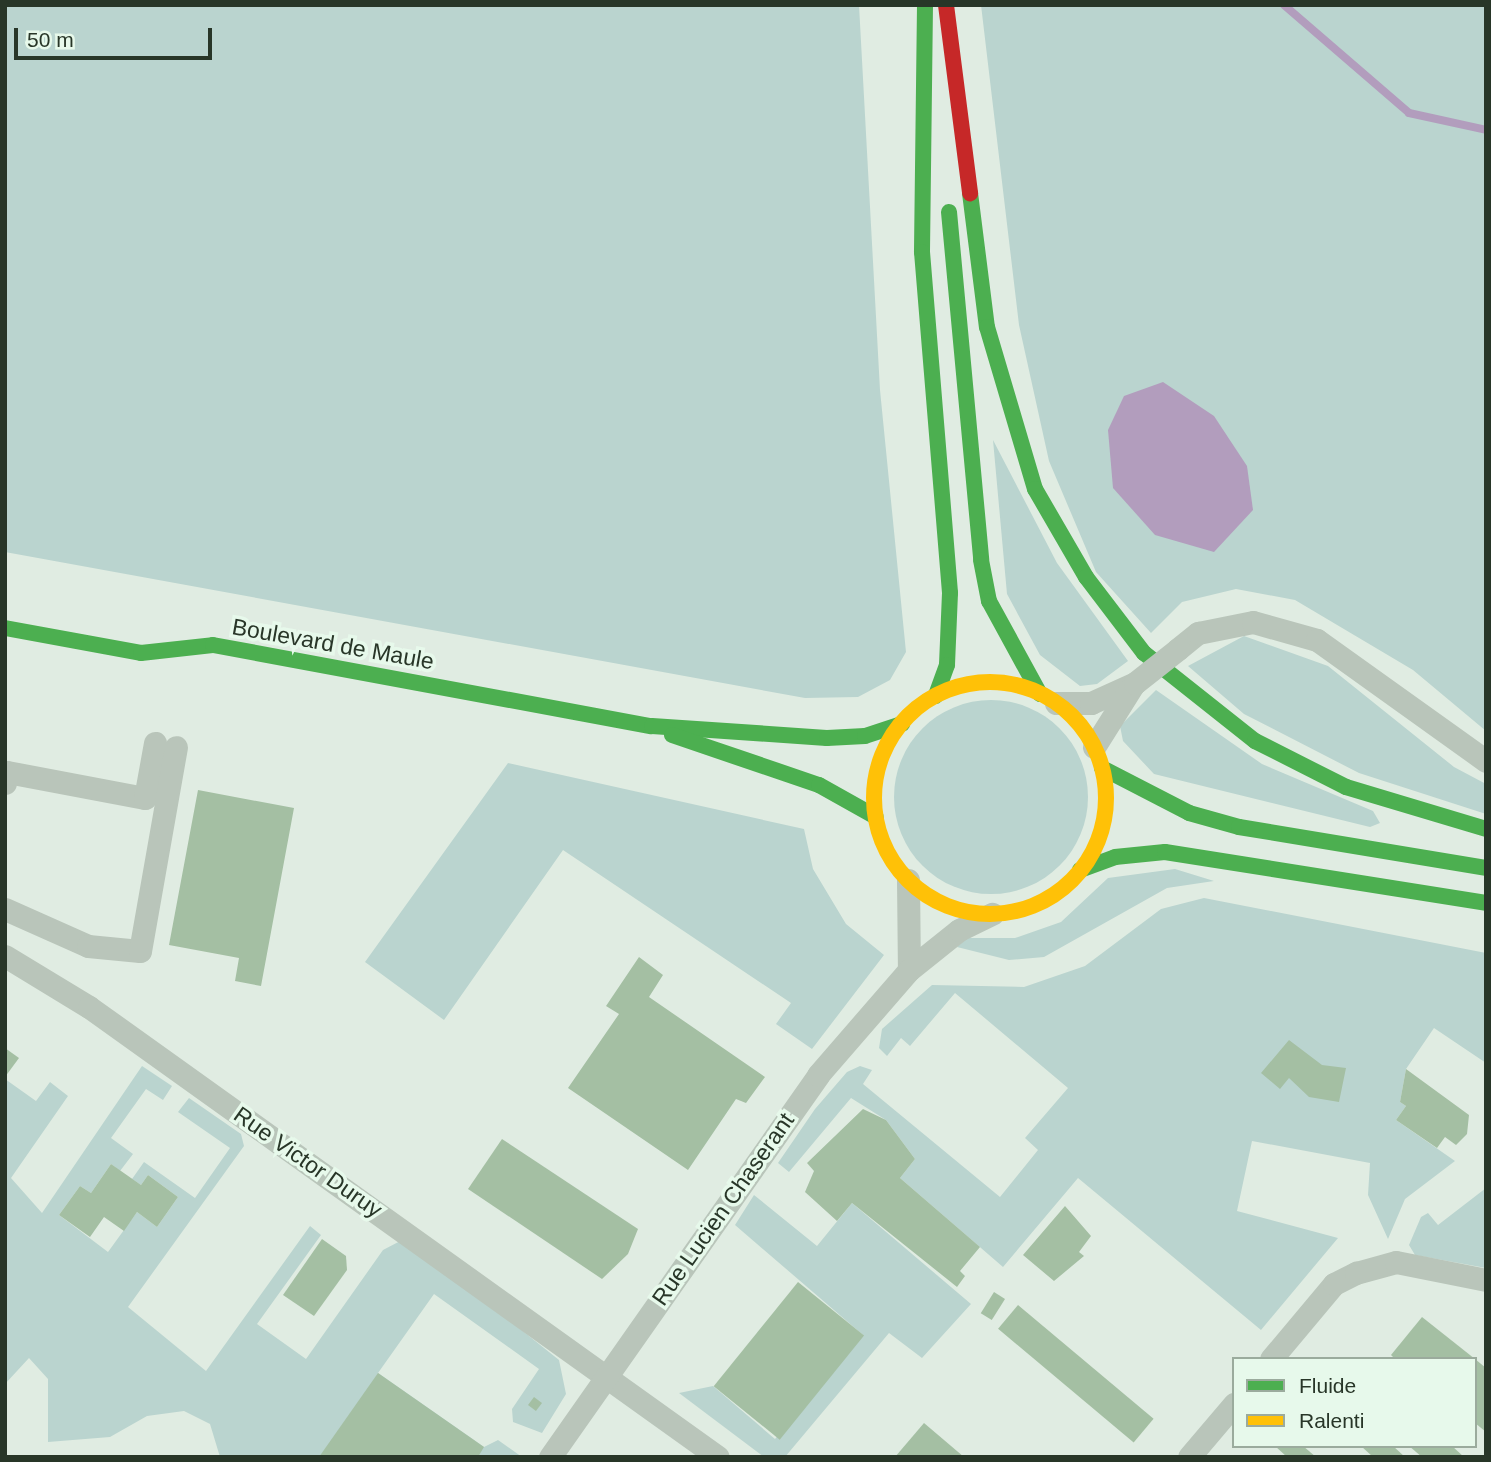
<!DOCTYPE html>
<style>
body{margin:0}
#map{position:relative;width:1491px;height:1462px;overflow:hidden;background:#e0ece2;font-family:Helvetica,sans-serif}
div>[style]{position:absolute}
.green>*{inset:0;background:#bad4cf}
.round{border-radius:50%}
.water>*{inset:0;background:#b29dbd}
.stream>*{height:8px;margin:-4px;padding:0 4px;transform-origin:4px;border-radius:4px;background:#b29dbd}
.building>*{inset:0;background:#a4bfa3;transform-origin:0 0}
.street>*{height:23px;margin:-11.5px;padding:0 11.5px;transform-origin:11.5px;border-radius:11.5px;background:#b9c5ba}
.fast>*{height:16px;margin:-8px;padding:0 8px;transform-origin:8px;border-radius:8px;background:#4caf50}
.slow>*{height:16px;margin:-8px;padding:0 8px;transform-origin:8px;border-radius:8px;background:#ffc107}
.slow>.ring{margin:-8px;padding:0;box-sizing:content-box;background:none;border:16px solid #ffc107;border-radius:50%}
.jam>*{height:16px;margin:-8px;padding:0 8px;transform-origin:8px;border-radius:8px;background:#c62828}
.street-bridge>*{height:23px;margin:-11.5px;padding:0 11.5px;transform-origin:11.5px;border-radius:11.5px;background:#b9c5ba}
span{translate:-50% -50%;white-space:nowrap;text-align:center;line-height:1.15;-webkit-text-stroke:7px #e7f9eb;paint-order:stroke}
.street-label{font-size:23px;color:#283628}
.frame{position:absolute;inset:0;border:7px solid #283628;pointer-events:none}
.legend{position:absolute;left:1232px;top:1357px;width:245px;height:91px;box-sizing:border-box;background:#e7f9eb;border:2px solid #9bab9d;margin:0;padding:9px 12px;list-style:none;font-size:21px;color:#283628}
.legend li{display:flex;align-items:center;gap:14px;height:35px}
.legend b{width:35px;border:2px solid #9bab9d}
.scale{position:absolute;left:14px;top:28px;width:198px;height:32px;box-sizing:border-box;border:4px solid #283628;border-top:0;padding-left:9px;font-size:21px;line-height:24px;white-space:nowrap;color:#283628;-webkit-text-stroke:5px #e7f9eb;paint-order:stroke}
</style>
<div id="map">
<div class="green">
<i style="clip-path:polygon(5px 5px,859px 5px,880px 390px,906px 652px,890px 680px,858px 697px,805px 698px,5px 552px)"></i>
<i style="clip-path:polygon(981px 5px,1486px 5px,1486px 731px,1413px 670px,1295px 600px,1236px 589px,1182px 602px,1151px 633px,1096px 572px,1049px 461px,1019px 325px)"></i>
<i style="clip-path:polygon(993px 440px,1057px 563px,1128px 661px,1097px 684px,1080px 686px,1040px 655px,1007px 594px)"></i>
<i style="clip-path:polygon(1244px 636px,1328px 666px,1454px 767px,1486px 784px,1486px 814px,1359px 773px,1244px 714px,1188px 666px)"></i>
<i style="clip-path:polygon(1156px 690px,1262px 764px,1373px 811px,1380px 823px,1370px 827px,1154px 774px,1123px 741px,1120px 726px)"></i>
<i class="round" style="left:894px;top:700px;width:194px;height:194px"></i>
<i style="clip-path:polygon(508px 763px,804px 829px,813px 869px,846px 924px,884px 955px,812px 1049px,776px 1024px,791px 1003px,563px 850px,444px 1020px,365px 962px)"></i>
<i style="clip-path:polygon(1175px 869px,1214px 881px,1167px 888px,1044px 957px,1009px 960px,957px 947px,967px 938px,1015px 938px,1061px 922px,1108px 878px)"></i>
<i style="clip-path:polygon(1204px 898px,1486px 953px,1486px 1063px,1434px 1028px,1406px 1069px,1400px 1102px,1406px 1106px,1396px 1120px,1455px 1161px,1405px 1199px,1388px 1239px,1368px 1195px,1370px 1163px,1252px 1141px,1237px 1211px,1338px 1238px,1261px 1330px,1078px 1178px,1003px 1267px,900px 1178px,915px 1159px,886px 1120px,851px 1098px,789px 1172px,778px 1163px,815px 1109px,847px 1072px,860px 1066px,872px 1070px,863px 1084px,1000px 1197px,1038px 1150px,1025px 1138px,1068px 1088px,955px 993px,910px 1046px,901px 1038px,887px 1056px,879px 1048px,882px 1029px,932px 985px,1024px 987px,1085px 966px,1161px 909px)"></i>
<i style="clip-path:polygon(142px 1066px,172px 1086px,163px 1100px,146px 1089px,111px 1138px,133px 1154px,120px 1171px,111px 1164px,91px 1193px,80px 1186px,59px 1215px,108px 1252px,137px 1212px,157px 1227px,178px 1197px,148px 1175px,141px 1185px,132px 1179px,144px 1162px,195px 1198px,230px 1148px,178px 1112px,189px 1098px,241px 1134px,244px 1146px,128px 1307px,206px 1371px,310px 1226px,321px 1235px,257px 1324px,306px 1359px,383px 1250px,406px 1238px,559px 1360px,566px 1394px,542px 1433px,513px 1422px,512px 1409px,539px 1369px,434px 1294px,378px 1373px,484px 1447px,498px 1440px,522px 1457px,220px 1457px,210px 1424px,184px 1411px,147px 1416px,110px 1437px,48px 1442px,48px 1379px,29px 1358px,5px 1384px,5px 1079px,36px 1101px,50px 1082px,68px 1096px,11px 1178px,42px 1213px)"></i>
<i style="clip-path:polygon(1486px 1188px,1486px 1268px,1415px 1255px,1409px 1245px,1421px 1217px,1428px 1213px,1438px 1225px)"></i>
<i style="clip-path:polygon(754px 1195px,817px 1246px,852px 1203px,971px 1304px,922px 1358px,889px 1333px,785px 1457px,764px 1457px,679px 1393px,713px 1386px,775px 1439px,863px 1335px,735px 1225px)"></i>
</div>
<div class="water">
<i style="clip-path:polygon(1163px 382px,1214px 416px,1247px 466px,1253px 510px,1214px 552px,1155px 535px,1113px 488px,1108px 430px,1124px 396px)"></i>
</div>
<div class="stream">
<i style="left:1284px;top:5px;width:165px;rotate:40.8deg"></i>
<i style="left:1409px;top:113px;width:79px;rotate:12.4deg"></i>
</div>
<div class="building">
<i style="clip-path:polygon(198px 790px,294px 808px,261px 986px,235px 981px,239px 958px,169px 945px)"></i>
<i style="clip-path:polygon(639px 957px,663px 975px,649px 997px,765px 1077px,746px 1103px,736px 1099px,688px 1170px,568px 1088px,619px 1014px,606px 1006px)"></i>
<i style="clip-path:polygon(1289px 1040px,1322px 1065px,1346px 1068px,1339px 1102px,1309px 1097px,1289px 1078px,1280px 1089px,1261px 1073px)"></i>
<i style="clip-path:polygon(5px 1048px,19px 1058px,5px 1077px)"></i>
<i style="clip-path:polygon(1406px 1069px,1469px 1115px,1467px 1134px,1456px 1145px,1445px 1137px,1437px 1148px,1396px 1120px,1406px 1106px,1400px 1102px)"></i>
<i style="clip-path:polygon(863px 1109px,886px 1120px,915px 1159px,900px 1178px,980px 1247px,960px 1271px,965px 1276px,957px 1287px,852px 1203px,837px 1221px,805px 1192px,814px 1171px,807px 1163px)"></i>
<i style="clip-path:polygon(502px 1139px,638px 1229px,628px 1254px,602px 1279px,468px 1189px)"></i>
<i style="clip-path:polygon(111px 1164px,141px 1185px,148px 1175px,178px 1197px,157px 1227px,137px 1212px,124px 1231px,104px 1217px,90px 1237px,59px 1215px,80px 1186px,91px 1193px)"></i>
<i style="clip-path:polygon(1065px 1206px,1091px 1236px,1079px 1252px,1084px 1256px,1054px 1281px,1023px 1255px)"></i>
<i style="clip-path:polygon(322px 1239px,346px 1256px,347px 1270px,314px 1316px,283px 1295px)"></i>
<i style="left:798px;top:1282px;width:85px;height:134px;rotate:39deg"></i>
<i style="left:994px;top:1292px;width:13px;height:25px;rotate:32deg"></i>
<i style="left:1018px;top:1305px;width:177px;height:31px;rotate:40deg"></i>
<i style="clip-path:polygon(1422px 1317px,1475px 1359px,1395px 1359px,1391px 1355px)"></i>
<i style="clip-path:polygon(1475px 1359px,1486px 1368px,1486px 1432px,1475px 1423px)"></i>
<i style="clip-path:polygon(378px 1373px,484px 1447px,478px 1457px,319px 1457px)"></i>
<i style="left:534px;top:1397px;width:10px;height:10px;rotate:37deg"></i>
<i style="clip-path:polygon(924px 1423px,964px 1457px,895px 1457px)"></i>
<i style="clip-path:polygon(1275px 1446px,1303px 1446px,1316px 1457px,1287px 1457px)"></i>
<i style="clip-path:polygon(1361px 1446px,1393px 1446px,1405px 1457px,1373px 1457px)"></i>
<i style="clip-path:polygon(1409px 1446px,1452px 1446px,1464px 1457px,1422px 1457px)"></i>
</div>
<div class="street">
<i style="left:1178px;top:649px;width:26px;rotate:-39deg"></i>
<i style="left:1198px;top:633px;width:56px;rotate:-11.3deg"></i>
<i style="left:1253px;top:622px;width:66px;rotate:15.7deg"></i>
<i style="left:1317px;top:640px;width:208px;rotate:35.6deg"></i>
<i style="left:1056px;top:703px;width:35px"></i>
<i style="left:1091px;top:703px;width:48px;rotate:-24.4deg"></i>
<i style="left:1094px;top:747px;width:73px;rotate:-57.8deg"></i>
<i style="left:5px;top:783px;width:11px;rotate:-80deg"></i>
<i style="left:7px;top:772px;width:140px;rotate:10.7deg"></i>
<i style="left:145px;top:798px;width:56px;rotate:-79.7deg"></i>
<i style="left:908px;top:880px;width:90px;rotate:89.4deg"></i>
<i style="left:5px;top:909px;width:91px;rotate:24deg"></i>
<i style="left:88px;top:946px;width:52px;rotate:5.5deg"></i>
<i style="left:140px;top:951px;width:207px;rotate:-80deg"></i>
<i style="left:5px;top:956px;width:98px;rotate:31.3deg"></i>
<i style="left:89px;top:1007px;width:773px;rotate:35.58deg"></i>
<i style="left:1271px;top:1359px;width:98px;rotate:-50deg"></i>
<i style="left:1334px;top:1284px;width:25px;rotate:-27deg"></i>
<i style="left:1356px;top:1273px;width:41px;rotate:-15.4deg"></i>
<i style="left:1396px;top:1262px;width:92px;rotate:11.3deg"></i>
<i style="left:550px;top:1457px;width:467px;rotate:-54.9deg"></i>
<i style="left:818px;top:1075px;width:139px;rotate:-49.1deg"></i>
<i style="left:909px;top:970px;width:64px;rotate:-38.7deg"></i>
<i style="left:959px;top:930px;width:37px;rotate:-26deg"></i>
<i style="left:1189px;top:1457px;width:70px;rotate:-49.7deg"></i>
</div>
<div class="fast">
<i style="left:925px;top:5px;width:247px;rotate:90.7deg"></i>
<i style="left:922px;top:252px;width:342px;rotate:85.3deg"></i>
<i style="left:950px;top:593px;width:72px;rotate:92.4deg"></i>
<i style="left:947px;top:665px;width:33px;rotate:110deg"></i>
<i style="left:970px;top:193px;width:135px;rotate:82.8deg"></i>
<i style="left:987px;top:327px;width:169px;rotate:73.5deg"></i>
<i style="left:1035px;top:489px;width:102px;rotate:59.9deg"></i>
<i style="left:1086px;top:577px;width:96px;rotate:52.7deg"></i>
<i style="left:1144px;top:653px;width:142px;rotate:38.4deg"></i>
<i style="left:1255px;top:741px;width:102px;rotate:26.8deg"></i>
<i style="left:1346px;top:787px;width:146px;rotate:16.7deg"></i>
<i style="left:949px;top:212px;width:349px;rotate:84.7deg"></i>
<i style="left:981px;top:560px;width:42px;rotate:79deg"></i>
<i style="left:989px;top:601px;width:106px;rotate:61.3deg"></i>
<i style="left:5px;top:628px;width:138px;rotate:10.4deg"></i>
<i style="left:141px;top:653px;width:72px;rotate:-6.3deg"></i>
<i style="left:213px;top:645px;width:446px;rotate:10.5deg"></i>
<i style="left:652px;top:726px;width:175px;rotate:3.9deg"></i>
<i style="left:827px;top:738px;width:38px;rotate:-3deg"></i>
<i style="left:865px;top:736px;width:39px;rotate:-18deg"></i>
<i style="left:672px;top:735px;width:155px;rotate:18.8deg"></i>
<i style="left:819px;top:785px;width:65px;rotate:29.3deg"></i>
<i style="left:1102px;top:768px;width:98px;rotate:27.3deg"></i>
<i style="left:1189px;top:813px;width:52px;rotate:15.6deg"></i>
<i style="left:1239px;top:827px;width:250px;rotate:9.4deg"></i>
<i style="left:1080px;top:870px;width:37px;rotate:-20deg"></i>
<i style="left:1115px;top:857px;width:50px;rotate:-5.7deg"></i>
<i style="left:1165px;top:852px;width:325px;rotate:9deg"></i>
</div>
<div class="slow">
<i class="ring" style="left:874px;top:682px;width:216px;height:216px"></i>
</div>
<div class="jam">
<i style="left:946px;top:5px;width:190px;rotate:82.7deg"></i>
</div>
<div class="street-bridge">
<i style="left:1135px;top:683px;width:55px;rotate:-38.3deg"></i>
</div>
<div class="street-label">
<span style="left:333px;top:644px;rotate:10deg">Boulevard de Maule</span>
<span style="left:308px;top:1162px;rotate:35deg">Rue Victor Duruy</span>
<span style="left:723px;top:1209px;rotate:-55deg">Rue Lucien Chaserant</span>
</div>
<div class="frame"></div>
<ul class="legend">
<li><b style="height:9px;background:#4caf50"></b>Fluide</li>
<li><b style="height:9px;background:#ffc107"></b>Ralenti</li>
</ul>
<div class="scale">50 m</div>
</div>
